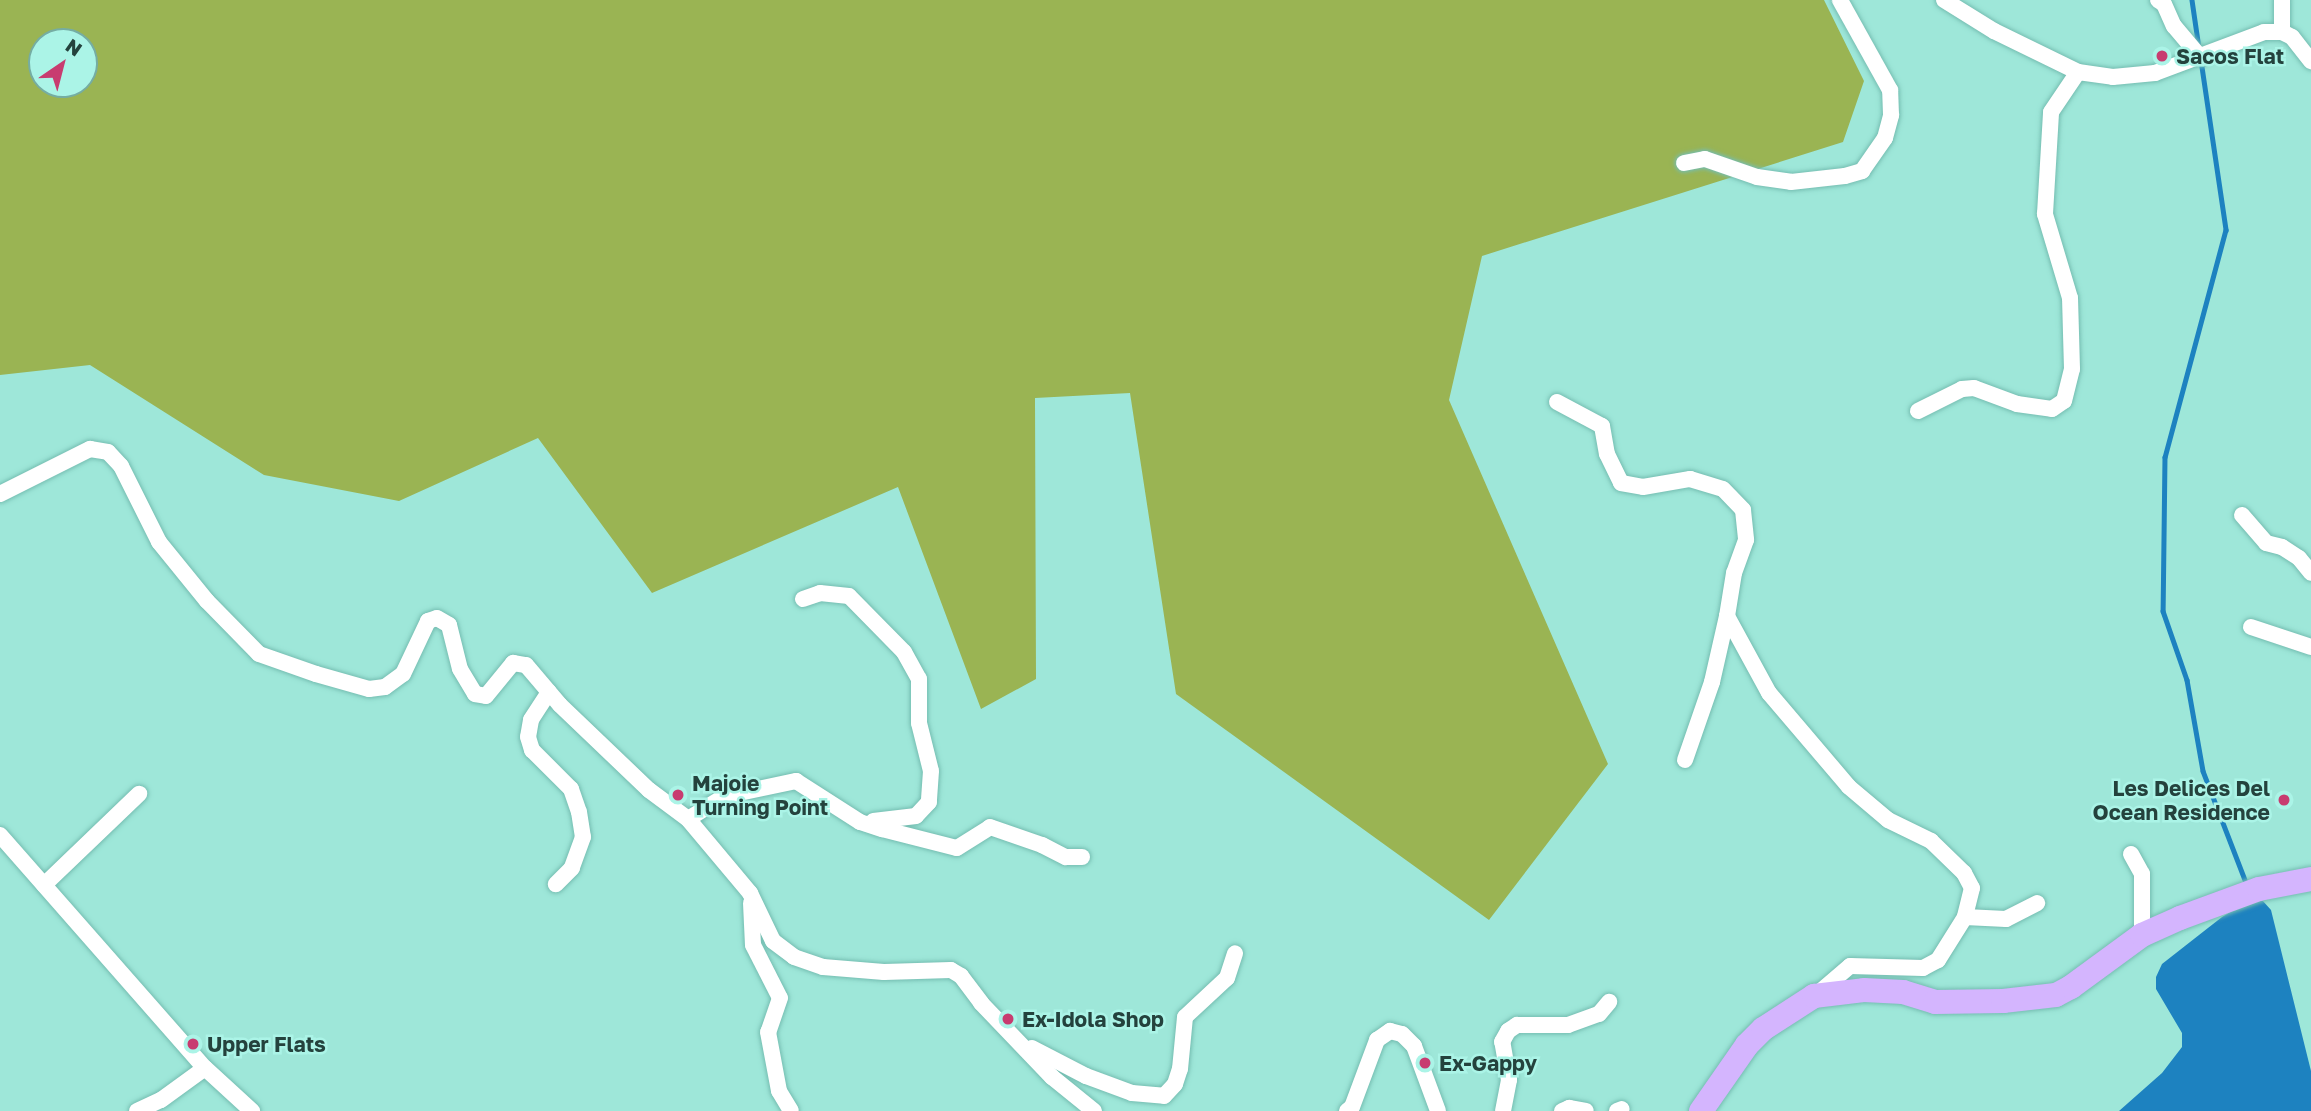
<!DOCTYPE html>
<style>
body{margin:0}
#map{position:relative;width:2311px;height:1111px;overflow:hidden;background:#9ee7d9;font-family:"Golos Text",sans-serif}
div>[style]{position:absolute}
.green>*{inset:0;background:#9ab453}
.water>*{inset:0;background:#1d82c0}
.stream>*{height:4.5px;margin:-2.25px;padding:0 2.25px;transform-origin:2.25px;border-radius:2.25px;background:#1d82c0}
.roads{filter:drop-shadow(0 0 2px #75bdb1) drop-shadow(0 0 2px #75bdb1)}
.minor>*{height:16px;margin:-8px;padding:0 8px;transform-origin:8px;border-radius:8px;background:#fff}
.primary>*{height:24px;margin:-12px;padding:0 12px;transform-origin:12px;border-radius:12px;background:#d4b5fe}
.dots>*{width:19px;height:19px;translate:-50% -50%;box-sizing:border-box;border:4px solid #abf4e7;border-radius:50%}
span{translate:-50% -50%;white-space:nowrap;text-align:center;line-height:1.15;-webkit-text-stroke:5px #abf4e7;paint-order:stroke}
.poi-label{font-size:21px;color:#24423d;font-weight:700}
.left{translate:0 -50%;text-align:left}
.right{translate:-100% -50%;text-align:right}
.north{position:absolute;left:28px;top:28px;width:70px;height:70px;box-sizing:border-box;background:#abf4e7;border:2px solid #75ada3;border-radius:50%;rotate:35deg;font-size:19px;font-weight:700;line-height:28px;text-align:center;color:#24423d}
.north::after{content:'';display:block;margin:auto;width:24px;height:32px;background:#c83c70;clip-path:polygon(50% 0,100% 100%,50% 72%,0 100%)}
</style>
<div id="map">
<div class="green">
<i style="clip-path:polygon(evenodd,0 0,1824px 0,1864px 81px,1843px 142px,1482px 256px,1449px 400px,1608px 764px,1489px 920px,1176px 694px,1130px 393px,1035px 398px,1036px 679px,981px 709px,898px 487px,652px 593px,538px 438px,399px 501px,264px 475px,90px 365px,0 375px,0 0,42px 42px,84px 42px,84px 84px,42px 84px,42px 42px)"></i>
</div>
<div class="water">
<i style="clip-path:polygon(2252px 899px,2262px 900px,2271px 910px,2311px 1071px,2311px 1111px,2119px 1111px,2162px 1073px,2182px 1047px,2182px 1033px,2156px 989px,2156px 977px,2162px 964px,2222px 917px)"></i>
</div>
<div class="stream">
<i style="left:2192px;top:0;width:49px;rotate:81.7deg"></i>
<i style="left:2201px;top:60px;width:172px;rotate:81.6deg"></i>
<i style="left:2226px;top:230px;width:235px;rotate:105deg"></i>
<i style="left:2165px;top:457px;width:154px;rotate:90.7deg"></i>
<i style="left:2163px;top:611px;width:73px;rotate:70.8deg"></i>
<i style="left:2187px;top:680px;width:92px;rotate:80deg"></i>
<i style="left:2203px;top:771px;width:122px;rotate:68.9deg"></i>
</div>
<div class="roads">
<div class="minor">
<i style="left:1944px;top:0;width:59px;rotate:31.8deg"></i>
<i style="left:1994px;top:31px;width:93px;rotate:26deg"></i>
<i style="left:2078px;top:72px;width:35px;rotate:8deg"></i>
<i style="left:2113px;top:77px;width:42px;rotate:-5.4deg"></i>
<i style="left:2155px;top:73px;width:116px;rotate:-20.6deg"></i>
<i style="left:2264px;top:32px;width:18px"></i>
<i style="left:2282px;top:32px;width:11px;rotate:27deg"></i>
<i style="left:2292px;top:37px;width:31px;rotate:52deg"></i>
<i style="left:2158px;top:0;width:7px;rotate:34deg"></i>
<i style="left:2164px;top:4px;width:24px;rotate:66deg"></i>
<i style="left:2174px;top:26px;width:42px;rotate:49.8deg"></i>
<i style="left:2282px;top:32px;width:32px;rotate:-90deg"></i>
<i style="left:1684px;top:163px;width:21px;rotate:-11deg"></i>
<i style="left:1705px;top:159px;width:55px;rotate:19.1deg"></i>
<i style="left:1757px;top:177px;width:34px;rotate:8deg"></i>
<i style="left:1791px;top:182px;width:54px;rotate:-6.3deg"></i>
<i style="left:1845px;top:176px;width:18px;rotate:-16deg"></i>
<i style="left:1862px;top:171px;width:40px;rotate:-55.1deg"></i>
<i style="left:1885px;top:138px;width:24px;rotate:-75deg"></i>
<i style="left:1891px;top:115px;width:25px;rotate:-92deg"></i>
<i style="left:1890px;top:90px;width:103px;rotate:-119.1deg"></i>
<i style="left:1557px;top:402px;width:51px;rotate:28.1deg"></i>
<i style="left:1602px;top:426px;width:28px;rotate:80deg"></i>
<i style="left:1607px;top:454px;width:32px;rotate:64deg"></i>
<i style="left:1621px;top:483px;width:22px;rotate:10deg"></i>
<i style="left:1643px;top:487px;width:48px;rotate:-9.7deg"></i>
<i style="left:1690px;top:479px;width:34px;rotate:17deg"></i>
<i style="left:1723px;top:489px;width:29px;rotate:46deg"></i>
<i style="left:1743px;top:510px;width:30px;rotate:84deg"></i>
<i style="left:1746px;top:540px;width:35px;rotate:110deg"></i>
<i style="left:1734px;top:573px;width:44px;rotate:99.2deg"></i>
<i style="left:1727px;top:616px;width:88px;rotate:61.4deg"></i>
<i style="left:1769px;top:693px;width:123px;rotate:49.6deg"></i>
<i style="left:1849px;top:787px;width:51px;rotate:40.2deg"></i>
<i style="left:1888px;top:820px;width:48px;rotate:26deg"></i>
<i style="left:1931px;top:841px;width:46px;rotate:44.1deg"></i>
<i style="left:1964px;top:873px;width:17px;rotate:62deg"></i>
<i style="left:1972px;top:888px;width:30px;rotate:104deg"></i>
<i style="left:1965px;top:917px;width:51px;rotate:122.1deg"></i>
<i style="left:1938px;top:960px;width:17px;rotate:152deg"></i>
<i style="left:1923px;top:968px;width:73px;rotate:-178.4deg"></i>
<i style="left:1850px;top:966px;width:45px;rotate:139.5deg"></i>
<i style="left:1918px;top:411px;width:49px;rotate:-26.6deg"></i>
<i style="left:1962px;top:389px;width:12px;rotate:-5deg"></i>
<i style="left:1974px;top:388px;width:46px;rotate:20.4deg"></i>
<i style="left:2017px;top:404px;width:35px;rotate:8deg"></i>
<i style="left:2052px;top:409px;width:14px;rotate:-34deg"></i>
<i style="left:2064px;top:401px;width:33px;rotate:-76deg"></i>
<i style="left:2072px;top:369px;width:71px;rotate:-91.6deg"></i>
<i style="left:2070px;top:298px;width:88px;rotate:-106.6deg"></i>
<i style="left:2045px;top:214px;width:102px;rotate:-86.6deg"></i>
<i style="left:2051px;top:112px;width:48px;rotate:-56deg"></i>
<i style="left:0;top:494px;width:101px;rotate:-26.6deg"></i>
<i style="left:90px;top:449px;width:18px;rotate:9deg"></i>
<i style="left:108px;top:452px;width:19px;rotate:47deg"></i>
<i style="left:121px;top:466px;width:85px;rotate:63.4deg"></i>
<i style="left:159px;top:542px;width:76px;rotate:50.9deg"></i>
<i style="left:207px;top:601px;width:74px;rotate:45.5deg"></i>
<i style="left:259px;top:654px;width:60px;rotate:19.3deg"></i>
<i style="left:316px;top:674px;width:55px;rotate:15.8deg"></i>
<i style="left:369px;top:689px;width:16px;rotate:-7deg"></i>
<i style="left:385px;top:687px;width:22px;rotate:-36deg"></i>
<i style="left:403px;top:674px;width:59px;rotate:-64.7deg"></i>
<i style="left:428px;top:621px;width:9px;rotate:-18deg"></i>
<i style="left:437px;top:618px;width:14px;rotate:30deg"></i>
<i style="left:449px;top:625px;width:45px;rotate:76deg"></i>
<i style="left:460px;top:669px;width:29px;rotate:59deg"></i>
<i style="left:475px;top:694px;width:11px;rotate:10deg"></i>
<i style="left:486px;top:696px;width:43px;rotate:-50.7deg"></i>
<i style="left:513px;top:663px;width:13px;rotate:9deg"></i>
<i style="left:526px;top:665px;width:52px;rotate:49.6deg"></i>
<i style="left:560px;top:705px;width:123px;rotate:43.7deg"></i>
<i style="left:649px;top:790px;width:49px;rotate:36.6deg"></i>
<i style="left:688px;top:819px;width:97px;rotate:50deg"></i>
<i style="left:750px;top:893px;width:53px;rotate:64.4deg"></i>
<i style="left:773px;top:941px;width:26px;rotate:37deg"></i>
<i style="left:794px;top:957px;width:31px;rotate:19deg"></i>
<i style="left:823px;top:967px;width:61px;rotate:4.7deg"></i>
<i style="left:884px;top:972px;width:67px;rotate:-1.7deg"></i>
<i style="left:951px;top:970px;width:12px;rotate:31deg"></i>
<i style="left:961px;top:976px;width:34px;rotate:53deg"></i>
<i style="left:981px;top:1003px;width:103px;rotate:46.2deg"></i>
<i style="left:1052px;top:1077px;width:54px;rotate:39deg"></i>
<i style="left:2242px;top:515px;width:37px;rotate:49deg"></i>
<i style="left:2266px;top:543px;width:16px;rotate:14deg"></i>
<i style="left:2282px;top:547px;width:20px;rotate:33deg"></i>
<i style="left:2299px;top:558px;width:19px;rotate:51deg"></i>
<i style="left:803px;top:599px;width:18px;rotate:-19deg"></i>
<i style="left:820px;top:593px;width:29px;rotate:6deg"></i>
<i style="left:849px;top:596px;width:78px;rotate:45.5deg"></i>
<i style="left:904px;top:652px;width:31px;rotate:61deg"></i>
<i style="left:919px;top:679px;width:44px;rotate:90deg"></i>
<i style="left:919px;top:723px;width:49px;rotate:76deg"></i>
<i style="left:931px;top:771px;width:31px;rotate:94deg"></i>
<i style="left:929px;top:802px;width:19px;rotate:133deg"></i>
<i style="left:916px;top:816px;width:43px;rotate:173.4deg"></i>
<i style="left:2251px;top:627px;width:63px;rotate:18.4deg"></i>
<i style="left:549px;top:692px;width:33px;rotate:123deg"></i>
<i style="left:531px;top:720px;width:17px;rotate:100deg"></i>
<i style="left:528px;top:737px;width:14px;rotate:73deg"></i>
<i style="left:532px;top:750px;width:55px;rotate:45deg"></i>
<i style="left:571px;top:789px;width:24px;rotate:71deg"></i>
<i style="left:579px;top:812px;width:25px;rotate:81deg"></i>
<i style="left:583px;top:837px;width:33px;rotate:110deg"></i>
<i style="left:572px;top:868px;width:23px;rotate:135deg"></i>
<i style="left:1685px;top:760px;width:83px;rotate:-70.9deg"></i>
<i style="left:1712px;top:682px;width:68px;rotate:-77.2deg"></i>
<i style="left:688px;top:819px;width:44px;rotate:-31.9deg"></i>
<i style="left:725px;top:796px;width:73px;rotate:-11.9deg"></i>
<i style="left:796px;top:781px;width:76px;rotate:32.6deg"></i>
<i style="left:860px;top:822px;width:23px;rotate:18deg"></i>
<i style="left:882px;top:829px;width:77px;rotate:14.2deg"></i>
<i style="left:957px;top:848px;width:39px;rotate:-32deg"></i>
<i style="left:990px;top:827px;width:55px;rotate:19.1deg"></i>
<i style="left:1042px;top:845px;width:27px;rotate:27deg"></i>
<i style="left:1066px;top:857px;width:16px"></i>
<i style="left:0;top:835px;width:310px;rotate:48.7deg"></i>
<i style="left:205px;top:1068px;width:64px;rotate:42.5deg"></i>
<i style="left:2131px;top:854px;width:23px;rotate:61deg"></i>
<i style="left:2142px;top:874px;width:61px;rotate:90deg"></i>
<i style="left:44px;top:885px;width:132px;rotate:-43.8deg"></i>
<i style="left:751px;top:903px;width:42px;rotate:87.3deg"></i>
<i style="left:753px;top:945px;width:59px;rotate:63deg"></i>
<i style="left:780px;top:998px;width:36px;rotate:109deg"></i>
<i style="left:768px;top:1032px;width:60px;rotate:79.4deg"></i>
<i style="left:779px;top:1091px;width:23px;rotate:59deg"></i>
<i style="left:1965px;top:917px;width:41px;rotate:2.8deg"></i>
<i style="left:2006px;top:919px;width:35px;rotate:-27deg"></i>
<i style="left:1032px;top:1048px;width:61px;rotate:27.4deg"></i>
<i style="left:1086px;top:1076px;width:49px;rotate:20.3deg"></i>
<i style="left:1132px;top:1093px;width:32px;rotate:5deg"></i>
<i style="left:1164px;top:1096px;width:16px;rotate:-47deg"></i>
<i style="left:1175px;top:1084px;width:16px;rotate:-72deg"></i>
<i style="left:1180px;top:1069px;width:52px;rotate:-84.5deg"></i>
<i style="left:1185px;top:1017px;width:57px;rotate:-42.9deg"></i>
<i style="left:1227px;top:978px;width:26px;rotate:-72deg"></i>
<i style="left:137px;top:1111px;width:26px;rotate:-25deg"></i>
<i style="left:161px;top:1100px;width:54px;rotate:-36deg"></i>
<i style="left:1347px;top:1111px;width:6px;rotate:-39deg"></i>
<i style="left:1352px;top:1107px;width:72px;rotate:-69.5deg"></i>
<i style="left:1377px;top:1040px;width:16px;rotate:-35deg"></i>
<i style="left:1390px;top:1031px;width:12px;rotate:14deg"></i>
<i style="left:1402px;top:1034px;width:17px;rotate:45deg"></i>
<i style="left:1414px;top:1046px;width:69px;rotate:69.7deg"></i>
<i style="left:1503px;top:1111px;width:32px;rotate:-79deg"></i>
<i style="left:1509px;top:1080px;width:39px;rotate:-100deg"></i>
<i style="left:1502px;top:1042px;width:13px;rotate:-61deg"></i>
<i style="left:1508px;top:1031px;width:11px;rotate:-34deg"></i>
<i style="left:1517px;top:1025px;width:51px"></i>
<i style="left:1568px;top:1025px;width:33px;rotate:-20deg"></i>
<i style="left:1599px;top:1014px;width:16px;rotate:-50deg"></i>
<i style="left:1562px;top:1111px;width:8px;rotate:-23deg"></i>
<i style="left:1569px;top:1108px;width:17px;rotate:10deg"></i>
<i style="left:1617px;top:1111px;width:5px;rotate:-22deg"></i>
</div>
<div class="primary">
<i style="left:1701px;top:1111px;width:80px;rotate:-55.1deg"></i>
<i style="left:1747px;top:1045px;width:23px;rotate:-45deg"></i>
<i style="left:1763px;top:1029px;width:61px;rotate:-32.9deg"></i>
<i style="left:1814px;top:996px;width:50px;rotate:-6.8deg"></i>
<i style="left:1864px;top:990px;width:39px;rotate:3deg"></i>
<i style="left:1903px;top:992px;width:34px;rotate:17deg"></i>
<i style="left:1935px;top:1002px;width:68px;rotate:-0.8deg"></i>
<i style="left:2003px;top:1001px;width:53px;rotate:-6.5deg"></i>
<i style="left:2056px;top:995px;width:17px;rotate:-28deg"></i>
<i style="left:2071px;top:987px;width:88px;rotate:-36.2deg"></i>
<i style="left:2142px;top:935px;width:42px;rotate:-24.1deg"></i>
<i style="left:2180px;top:918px;width:84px;rotate:-20.2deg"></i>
<i style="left:2259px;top:889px;width:53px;rotate:-10.9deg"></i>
</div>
</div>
<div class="dots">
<i style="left:2162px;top:56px;background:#c83c70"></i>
<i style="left:678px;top:795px;background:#c83c70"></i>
<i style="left:2284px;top:800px;background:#c83c70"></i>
<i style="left:1008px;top:1019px;background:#c83c70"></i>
<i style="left:193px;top:1044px;background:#c83c70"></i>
<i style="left:1425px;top:1063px;background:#c83c70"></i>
</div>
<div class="poi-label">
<span class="left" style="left:2176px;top:56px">Sacos Flat</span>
<span class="left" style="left:692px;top:795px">Majoie<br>Turning Point</span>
<span class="right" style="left:2270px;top:800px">Les Delices Del<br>Ocean Residence</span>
<span class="left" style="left:1022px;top:1019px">Ex-Idola Shop</span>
<span class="left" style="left:207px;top:1044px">Upper Flats</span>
<span class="left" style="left:1439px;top:1063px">Ex-Gappy</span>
</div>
<div class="north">N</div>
</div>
